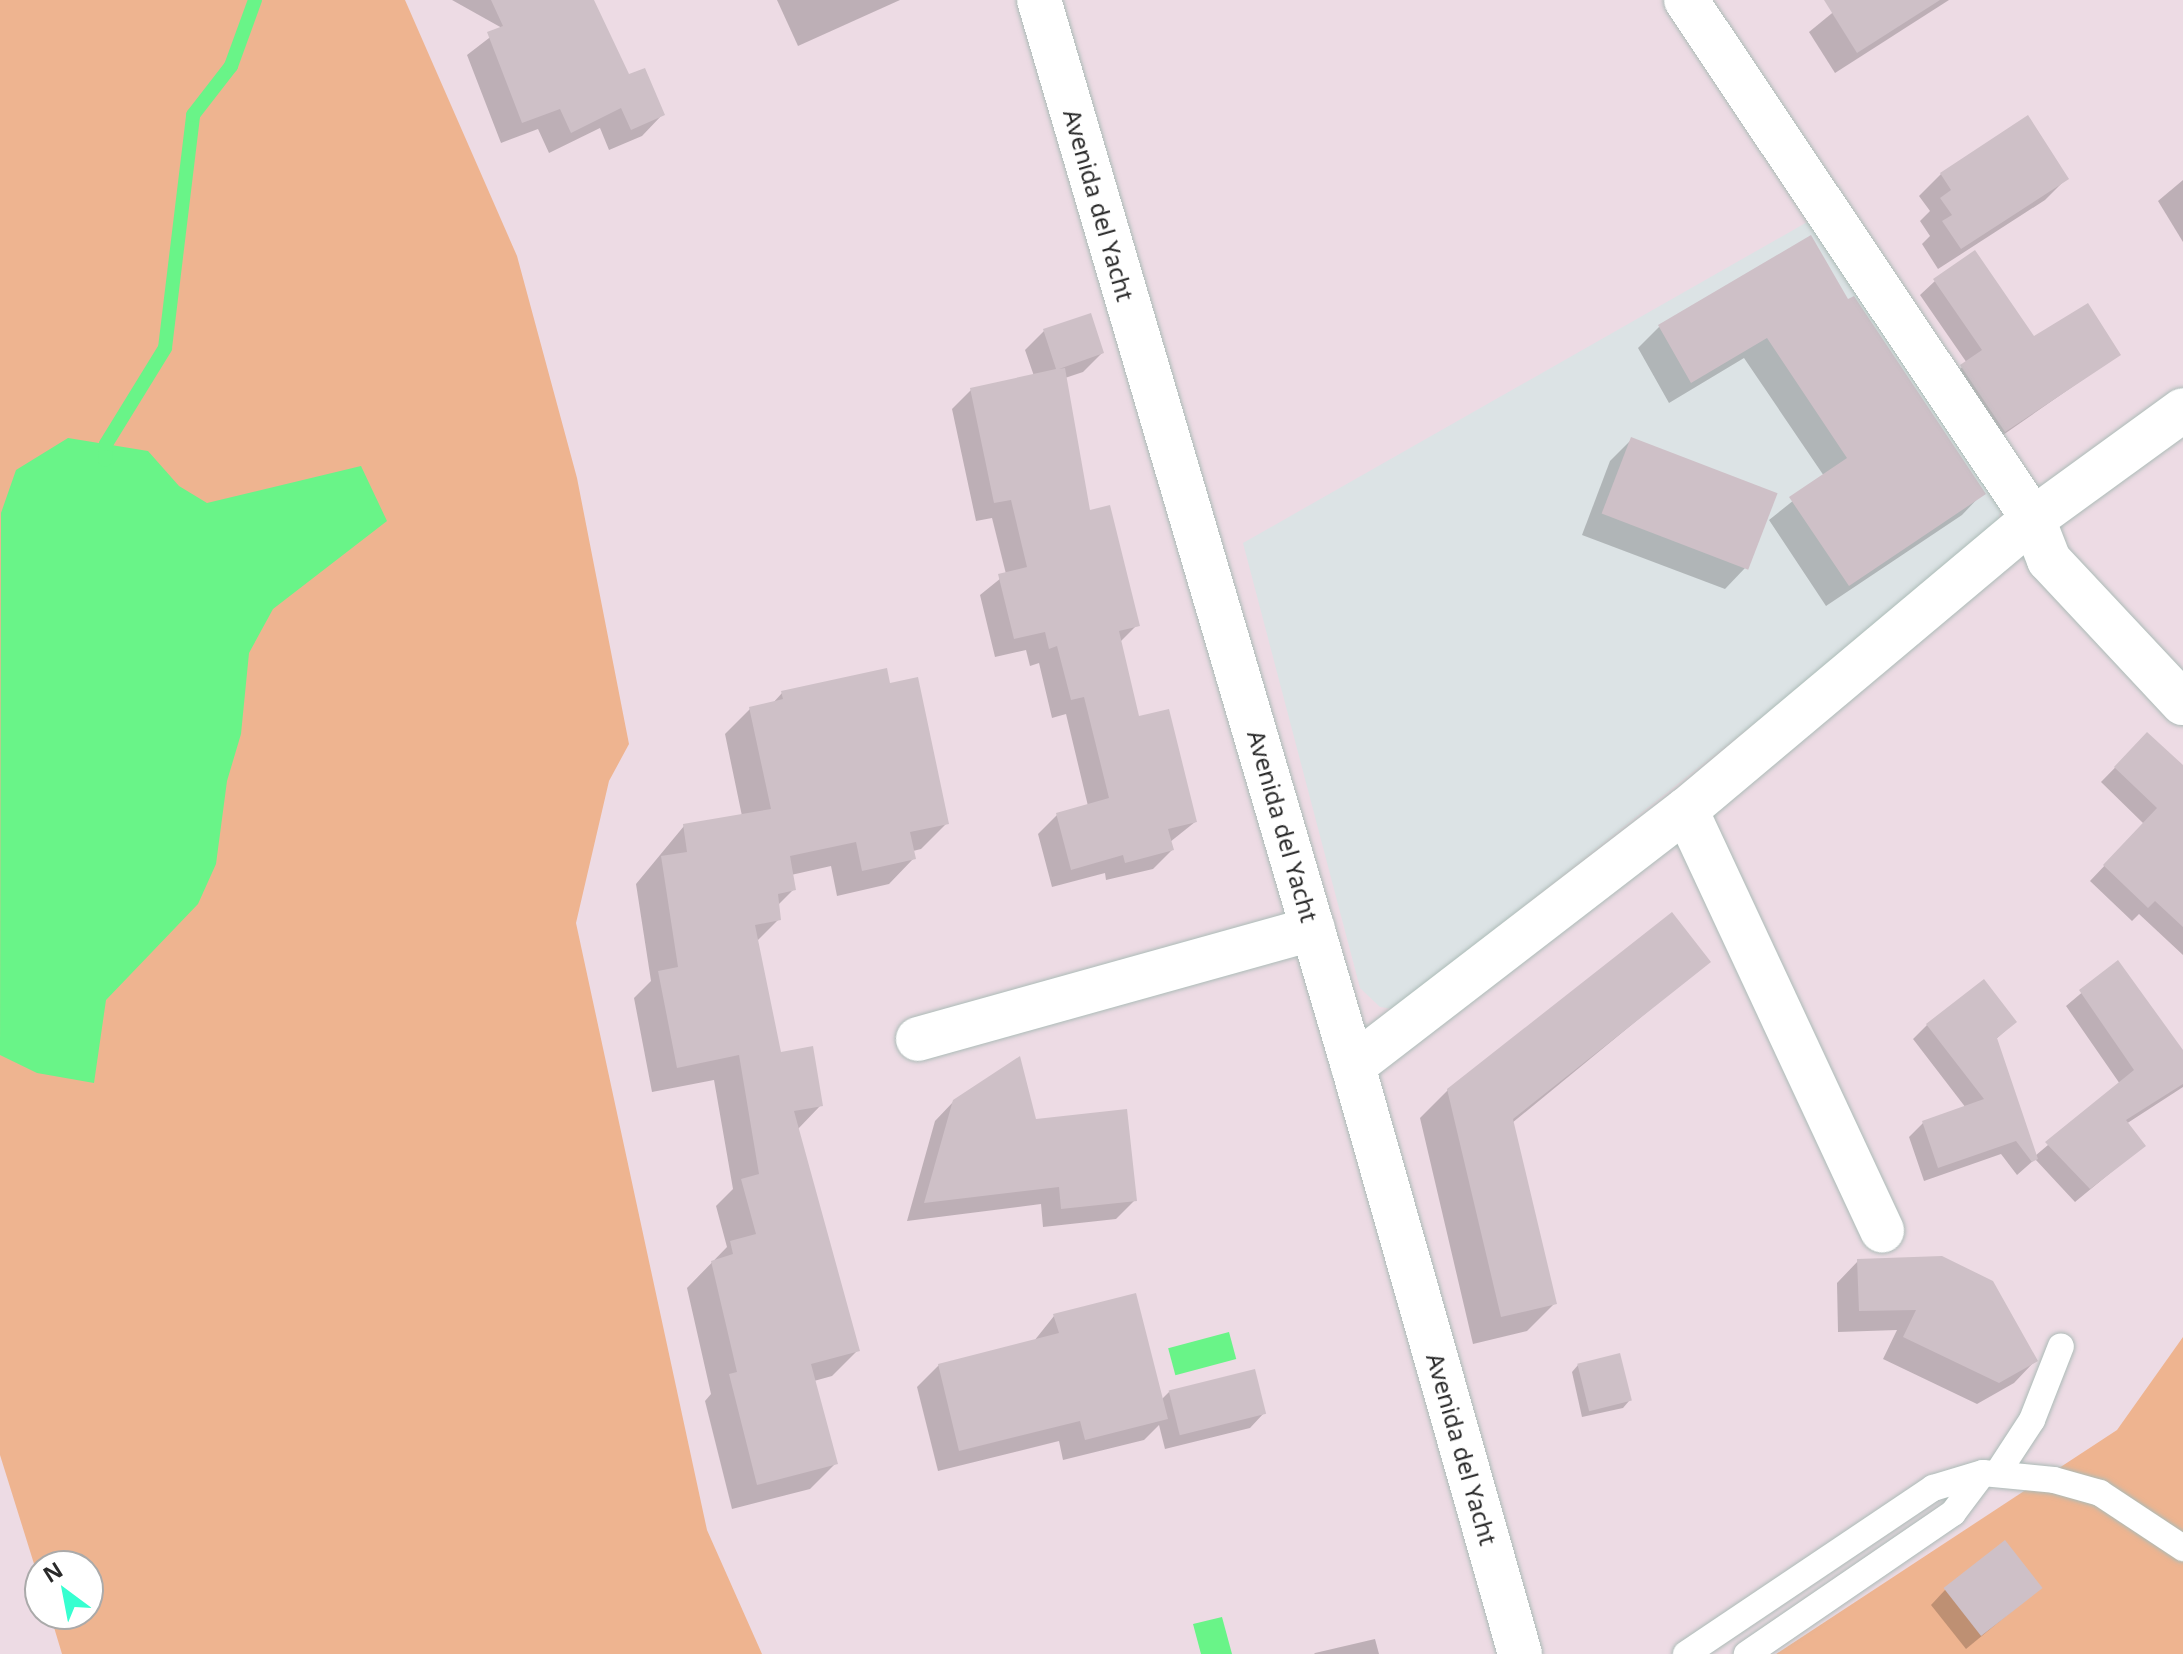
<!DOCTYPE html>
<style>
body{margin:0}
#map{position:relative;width:2183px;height:1654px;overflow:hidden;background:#eddbe4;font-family:"Noto Sans",sans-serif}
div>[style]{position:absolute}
.industrial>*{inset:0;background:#dce3e5}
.pitch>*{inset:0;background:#eeb490}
.water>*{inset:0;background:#69f488;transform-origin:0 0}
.shadow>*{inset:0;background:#0003}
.stream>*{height:14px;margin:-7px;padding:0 7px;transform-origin:7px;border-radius:7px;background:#69f488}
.building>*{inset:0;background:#cec0c7;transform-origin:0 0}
.roads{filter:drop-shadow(0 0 2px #acbbb7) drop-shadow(0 0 2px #acbbb7)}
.lane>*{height:26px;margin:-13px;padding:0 13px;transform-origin:13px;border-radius:13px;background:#fff}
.street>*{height:44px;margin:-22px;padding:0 22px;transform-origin:22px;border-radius:22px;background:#fff}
.secondary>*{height:44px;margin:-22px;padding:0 22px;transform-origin:22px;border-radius:22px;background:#fff}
span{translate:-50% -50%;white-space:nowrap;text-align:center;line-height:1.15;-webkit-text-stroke:6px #fff;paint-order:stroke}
.street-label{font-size:24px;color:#2a2a2a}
.north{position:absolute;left:24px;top:1550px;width:80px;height:80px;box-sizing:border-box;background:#fff;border:2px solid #aaa;border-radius:50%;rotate:328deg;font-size:22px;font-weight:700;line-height:32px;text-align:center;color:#2a2a2a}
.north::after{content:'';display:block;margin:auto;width:28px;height:36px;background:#36ffd0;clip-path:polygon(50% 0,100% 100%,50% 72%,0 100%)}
</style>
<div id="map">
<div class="industrial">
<i style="clip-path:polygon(1809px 221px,2003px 500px,1995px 532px,1394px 1009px,1380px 1007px,1360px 988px,1243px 543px)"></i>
</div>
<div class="pitch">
<i style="clip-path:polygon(0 0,405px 0,517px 256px,577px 478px,629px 744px,609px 781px,576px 923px,707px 1530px,762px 1654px,62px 1654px,50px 1614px,88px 1614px,88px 1566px,40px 1566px,40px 1583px,0 1455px)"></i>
<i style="clip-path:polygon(2183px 1337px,2183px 1654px,1776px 1654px,2117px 1430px)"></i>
</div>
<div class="water">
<i style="clip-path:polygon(68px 438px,148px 451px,179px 486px,207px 503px,361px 466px,387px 521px,273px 609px,249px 653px,241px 734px,227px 781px,216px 864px,198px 904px,106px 1000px,94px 1083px,37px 1073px,0 1055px,1px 513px,16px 470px)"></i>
<i style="left:1229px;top:1332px;width:28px;height:63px;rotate:75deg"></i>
<i style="clip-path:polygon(1222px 1617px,1232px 1654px,1201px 1654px,1193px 1624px)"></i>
</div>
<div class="shadow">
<i style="clip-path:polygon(452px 0,592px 0,628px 77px,663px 114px,642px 136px,609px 150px,600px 128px,549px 153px,538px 129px,501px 143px,467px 55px,502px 28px)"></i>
<i style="clip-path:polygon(777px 0,900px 0,798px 46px)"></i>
<i style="clip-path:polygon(1848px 0,1949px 0,1835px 73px,1809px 32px)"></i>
<i style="clip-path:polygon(2027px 118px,2066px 179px,2045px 200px,1938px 269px,1922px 244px,1930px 236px,1920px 221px,1930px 211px,1919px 196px,1941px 174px)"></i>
<i style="clip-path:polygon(2183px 180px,2183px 242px,2158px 201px)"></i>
<i style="clip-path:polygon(1810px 238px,1848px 302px,1983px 493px,1962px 515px,1826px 606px,1769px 520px,1824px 476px,1744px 358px,1669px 403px,1638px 348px,1659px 327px)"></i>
<i style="clip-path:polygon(1935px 281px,2034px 339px,2118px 355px,1990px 444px,1947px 380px,1967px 363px,1920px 295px)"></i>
<i style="clip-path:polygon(1044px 331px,1102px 353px,1083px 372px,1065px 378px,1089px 512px,1137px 625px,1119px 643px,1138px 719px,1195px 822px,1170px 842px,1172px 850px,1153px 869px,1106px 880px,1105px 873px,1052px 887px,1038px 834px,1057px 815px,1088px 806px,1066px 714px,1052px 718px,1039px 663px,1030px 666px,1026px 650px,995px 657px,980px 595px,1006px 574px,992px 518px,976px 521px,952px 409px,971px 390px,1034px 376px,1025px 350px)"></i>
<i style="clip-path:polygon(1632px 439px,1746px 567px,1725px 589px,1582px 535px,1610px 461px)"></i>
<i style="clip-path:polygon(889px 686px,947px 823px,921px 849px,913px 851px,914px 858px,889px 884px,837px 896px,831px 866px,791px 875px,794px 889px,777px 906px,779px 919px,756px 942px,779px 1054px,821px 1105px,797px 1130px,857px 1351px,832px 1376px,814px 1381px,835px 1464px,810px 1489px,732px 1509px,705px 1401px,711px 1394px,687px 1288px,727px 1247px,716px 1206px,733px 1189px,714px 1080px,652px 1092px,634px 998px,651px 981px,636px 884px,684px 826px,742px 816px,725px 734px,750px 709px,772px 704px,782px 693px)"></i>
<i style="clip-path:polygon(2147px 735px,2183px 780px,2183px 955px,2139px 914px,2132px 921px,2090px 881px,2144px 824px,2101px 782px)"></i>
<i style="clip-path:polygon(1708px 962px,1512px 1123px,1555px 1303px,1527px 1331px,1473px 1344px,1420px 1118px,1448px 1090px)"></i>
<i style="clip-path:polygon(2117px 963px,2183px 1053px,2183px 1087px,2126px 1124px,2143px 1146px,2075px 1202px,2035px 1159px,2017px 1175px,2001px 1154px,1924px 1181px,1909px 1137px,1923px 1123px,1966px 1108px,1913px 1039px,1927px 1025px,2015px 1022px,1995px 1040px,2035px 1156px,2120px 1084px,2066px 1006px)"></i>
<i style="clip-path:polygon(954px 1101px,1034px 1121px,1135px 1200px,1116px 1219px,1043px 1227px,1041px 1204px,907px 1221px,935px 1121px)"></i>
<i style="clip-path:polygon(1858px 1261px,2035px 1361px,2014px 1383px,1977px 1404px,1883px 1359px,1897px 1330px,1838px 1332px,1837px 1283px)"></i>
<i style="clip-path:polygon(1054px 1316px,1161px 1400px,1169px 1392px,1264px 1413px,1250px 1428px,1165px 1449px,1159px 1425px,1144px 1440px,1063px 1460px,1059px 1441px,938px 1471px,917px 1387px,939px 1365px,1034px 1341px)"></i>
<i style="clip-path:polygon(1578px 1365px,1629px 1401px,1623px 1408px,1582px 1417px,1572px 1372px)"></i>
<i style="clip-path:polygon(2040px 1588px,1966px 1649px,1931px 1605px,1945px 1590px)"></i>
<i style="clip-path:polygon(1375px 1639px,1379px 1654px,1314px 1654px,1315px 1653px)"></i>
</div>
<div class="stream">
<i style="left:105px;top:460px;width:16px;rotate:-86deg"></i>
<i style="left:106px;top:444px;width:113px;rotate:-58.4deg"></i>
<i style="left:165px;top:348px;width:235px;rotate:-83.1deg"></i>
<i style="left:193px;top:115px;width:62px;rotate:-52.2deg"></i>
<i style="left:231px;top:66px;width:70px;rotate:-70deg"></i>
</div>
<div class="building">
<i style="clip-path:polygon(491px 0,594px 0,629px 74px,645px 68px,665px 115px,631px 130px,621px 108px,571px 133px,560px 109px,522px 123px,487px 32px,503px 26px)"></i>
<i style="clip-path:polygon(1824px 0,1940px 0,1857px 53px)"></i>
<i style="clip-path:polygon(2028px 115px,2069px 179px,1961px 249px,1942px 221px,1952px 215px,1940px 198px,1951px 190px,1940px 173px)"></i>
<i style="clip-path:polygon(1811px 235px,1848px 299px,1854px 296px,1986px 494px,1849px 586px,1789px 497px,1847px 458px,1767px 338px,1691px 383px,1658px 325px)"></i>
<i style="clip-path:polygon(1975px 250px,2034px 336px,2088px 303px,2121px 355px,2005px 432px,1960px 365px,1982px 350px,1933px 279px)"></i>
<i style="clip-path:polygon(1091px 313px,1104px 353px,1059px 369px,1065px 368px,1090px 510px,1110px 505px,1140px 626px,1119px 631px,1139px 716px,1169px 709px,1197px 822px,1168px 829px,1174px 850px,1125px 863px,1123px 855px,1071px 870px,1056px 813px,1109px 798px,1084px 697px,1071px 700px,1057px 646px,1049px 649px,1045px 632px,1014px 639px,998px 574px,1027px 567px,1011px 500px,994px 503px,970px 388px,1056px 369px,1043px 329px)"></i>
<i style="left:1631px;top:437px;width:157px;height:82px;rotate:21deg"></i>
<i style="clip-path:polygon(887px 668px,890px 683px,918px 677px,949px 824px,910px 832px,916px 859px,862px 871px,856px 842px,790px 856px,796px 890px,778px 894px,781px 920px,755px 925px,781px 1052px,813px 1046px,823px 1106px,794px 1111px,860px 1351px,811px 1364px,838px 1464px,757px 1485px,729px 1374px,737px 1372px,711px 1261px,733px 1254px,730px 1241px,756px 1234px,741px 1179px,759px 1174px,739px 1055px,677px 1068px,658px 971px,678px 967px,661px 856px,687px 852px,683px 824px,771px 809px,749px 707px,783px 699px,781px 691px)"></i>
<i style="clip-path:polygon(2147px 732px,2183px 765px,2183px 927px,2155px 901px,2148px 908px,2103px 865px,2157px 808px,2114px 767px)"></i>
<i style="clip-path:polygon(1672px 912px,1711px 962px,1513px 1119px,1557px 1304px,1501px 1317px,1447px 1089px)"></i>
<i style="clip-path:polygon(2118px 960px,2183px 1050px,2183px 1084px,2126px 1120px,2146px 1146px,2090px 1189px,2045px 1142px,2134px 1070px,2079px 990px)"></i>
<i style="clip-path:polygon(1984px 979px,2017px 1022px,1997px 1038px,2038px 1159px,2032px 1162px,2016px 1141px,1938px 1168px,1922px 1121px,1984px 1099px,1926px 1024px)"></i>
<i style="clip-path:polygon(1020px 1056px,1036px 1119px,1127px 1109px,1137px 1201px,1061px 1209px,1059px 1187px,924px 1203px,953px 1100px)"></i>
<i style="clip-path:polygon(1942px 1256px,1993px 1281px,2038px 1361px,1999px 1383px,1903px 1337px,1916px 1310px,1859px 1311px,1857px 1259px)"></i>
<i style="clip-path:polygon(1136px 1293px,1168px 1419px,1085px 1440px,1080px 1421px,959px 1451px,938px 1364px,1059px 1333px,1053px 1314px)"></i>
<i style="left:1620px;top:1353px;width:49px;height:44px;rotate:76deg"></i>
<i style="left:1255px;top:1369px;width:46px;height:89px;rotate:76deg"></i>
<i style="left:2005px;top:1540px;width:61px;height:78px;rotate:52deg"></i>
</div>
<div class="roads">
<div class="lane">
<i style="left:1998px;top:1472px;width:62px;rotate:-56.8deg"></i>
<i style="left:2032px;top:1420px;width:79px;rotate:-68.6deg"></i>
<i style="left:1983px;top:1473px;width:71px;rotate:5.6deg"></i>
<i style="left:2054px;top:1480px;width:48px;rotate:15.8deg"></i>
<i style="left:2100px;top:1493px;width:100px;rotate:33.5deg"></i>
<i style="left:1686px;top:1654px;width:298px;rotate:-33.9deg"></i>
<i style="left:1933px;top:1488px;width:52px;rotate:-16.7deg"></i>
<i style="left:1983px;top:1473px;width:50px;rotate:126.9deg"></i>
<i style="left:1953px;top:1513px;width:250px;rotate:145.6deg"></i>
</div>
<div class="street">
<i style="left:1686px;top:0;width:624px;rotate:56.23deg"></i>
<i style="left:2033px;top:519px;width:44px;rotate:68.7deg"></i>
<i style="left:2049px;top:560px;width:196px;rotate:46.9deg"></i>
<i style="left:1686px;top:810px;width:464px;rotate:65deg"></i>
<i style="left:918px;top:1039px;width:410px;rotate:-15.6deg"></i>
<i style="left:1353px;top:1066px;width:420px;rotate:-37.6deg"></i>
<i style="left:1686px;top:810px;width:453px;rotate:-40deg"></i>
<i style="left:2033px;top:519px;width:185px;rotate:-36deg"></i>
</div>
<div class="secondary">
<i style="left:1039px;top:0;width:1111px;rotate:73.59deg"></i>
<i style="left:1353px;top:1066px;width:611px;rotate:74.14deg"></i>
</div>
</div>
<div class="street-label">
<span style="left:1099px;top:205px;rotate:74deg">Avenida del Yacht</span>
<span style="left:1283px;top:826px;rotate:74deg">Avenida del Yacht</span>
<span style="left:1462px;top:1449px;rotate:74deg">Avenida del Yacht</span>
</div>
<div class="north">N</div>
</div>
